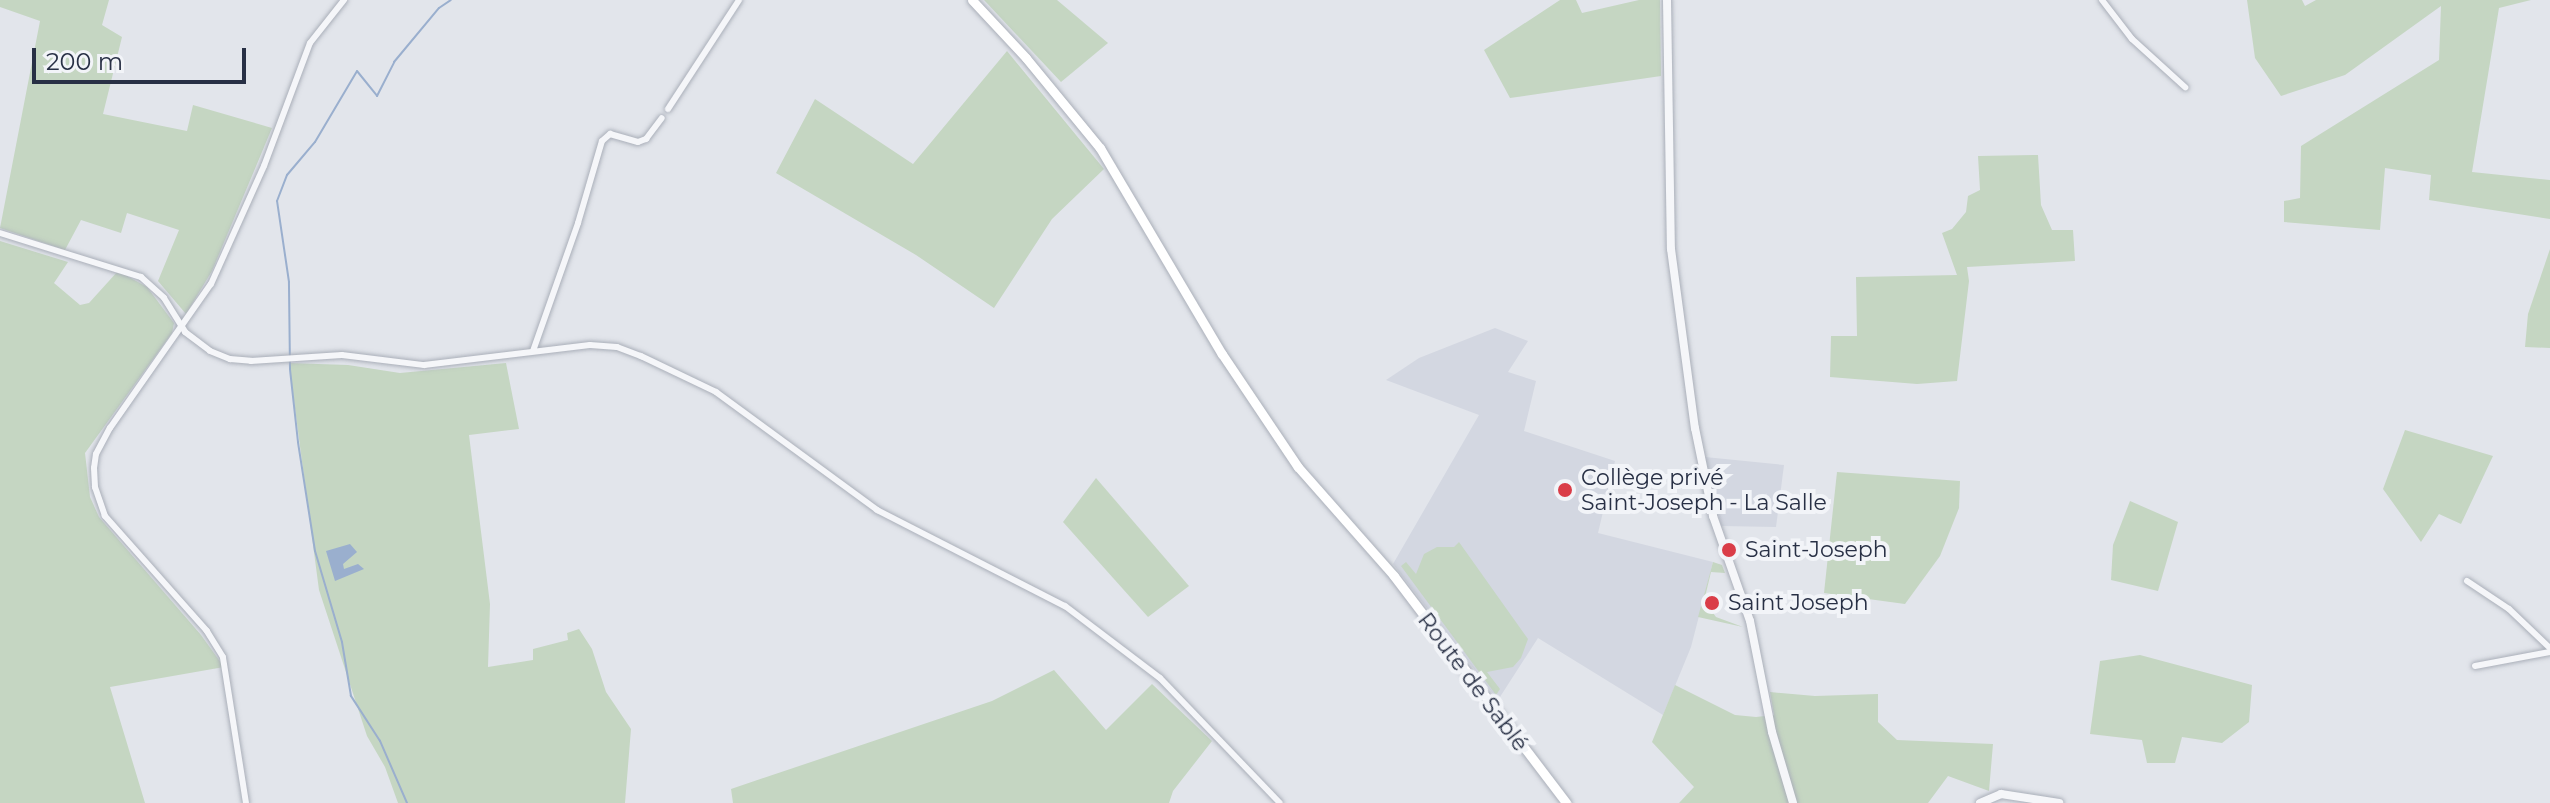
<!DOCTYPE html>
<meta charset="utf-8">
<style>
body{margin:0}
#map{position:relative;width:2550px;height:803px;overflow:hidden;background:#e2e5eb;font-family:Montserrat,sans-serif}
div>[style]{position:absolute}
.built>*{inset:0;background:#d3d7e1}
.green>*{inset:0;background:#c5d6c2}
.water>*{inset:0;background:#9aafce}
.stream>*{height:2px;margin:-1px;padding:0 1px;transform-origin:1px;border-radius:1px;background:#9aafce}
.roads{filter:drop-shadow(0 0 2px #aaafb9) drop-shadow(0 0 2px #aaafb9)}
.minor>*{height:6px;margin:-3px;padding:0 3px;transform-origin:3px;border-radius:3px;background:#f5f6f9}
.tertiary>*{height:8px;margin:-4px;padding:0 4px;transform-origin:4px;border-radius:4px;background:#f5f6f9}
.secondary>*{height:9px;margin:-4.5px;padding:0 4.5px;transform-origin:4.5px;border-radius:4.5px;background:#fff}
.dots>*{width:22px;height:22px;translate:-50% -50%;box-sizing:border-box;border:4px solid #f2f4f8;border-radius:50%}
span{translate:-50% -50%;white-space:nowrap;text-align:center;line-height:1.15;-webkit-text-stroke:8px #f2f4f8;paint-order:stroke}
.poi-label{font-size:22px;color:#283045}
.left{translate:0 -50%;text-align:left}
.street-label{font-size:22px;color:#283045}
.scale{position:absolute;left:32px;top:48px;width:214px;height:36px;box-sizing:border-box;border:4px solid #283045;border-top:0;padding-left:10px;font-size:24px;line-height:28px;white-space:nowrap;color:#283045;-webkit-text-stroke:6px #f2f4f8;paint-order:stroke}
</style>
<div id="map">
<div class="built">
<i style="clip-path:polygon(1495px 328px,1528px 341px,1508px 372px,1536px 381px,1524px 431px,1615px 461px,1598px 533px,1713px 562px,1691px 647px,1663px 715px,1538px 638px,1498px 700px,1393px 564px,1479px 415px,1386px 380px,1419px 358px)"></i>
<i style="clip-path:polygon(1705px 457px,1784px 465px,1776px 527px,1721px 526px)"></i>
</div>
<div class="green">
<i style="clip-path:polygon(0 0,109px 0,102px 25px,122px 37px,103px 114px,187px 131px,193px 105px,272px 128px,212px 271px,186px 314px,158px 281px,179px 230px,127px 213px,121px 233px,81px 220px,65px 250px,0 228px,40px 21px,0 7px)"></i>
<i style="clip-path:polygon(984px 0,1057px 0,1108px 43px,1061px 82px)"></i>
<i style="clip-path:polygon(1560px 0,1576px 0,1582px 13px,1639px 0,1660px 0,1661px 76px,1510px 98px,1484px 50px)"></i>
<i style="clip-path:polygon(2247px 0,2302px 0,2305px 6px,2316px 0,2531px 0,2499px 8px,2472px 172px,2550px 180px,2550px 219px,2429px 200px,2431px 175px,2385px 168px,2380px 230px,2284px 222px,2284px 201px,2300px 198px,2301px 146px,2439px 60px,2441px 6px,2345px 75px,2281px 96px,2255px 58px)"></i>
<i style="clip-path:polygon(1007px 51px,1104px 169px,1052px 219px,994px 308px,916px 255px,776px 173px,815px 99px,913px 164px)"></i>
<i style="clip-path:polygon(2038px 155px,2041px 205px,2052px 230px,2073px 230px,2075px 261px,1967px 267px,1969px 281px,1957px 381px,1917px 384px,1830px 377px,1831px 336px,1857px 336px,1856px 277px,1957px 275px,1942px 233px,1952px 229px,1966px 212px,1968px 196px,1980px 190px,1978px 156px)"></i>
<i style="clip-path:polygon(0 241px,68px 262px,54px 283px,80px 305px,89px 303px,118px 271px,147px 287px,174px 323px,172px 333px,85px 453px,90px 497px,99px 517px,201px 635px,224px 667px,110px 687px,145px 803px,0 803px)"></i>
<i style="clip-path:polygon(2550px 249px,2550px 348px,2525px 347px,2528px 314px)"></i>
<i style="clip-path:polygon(289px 363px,348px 365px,400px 373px,506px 363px,519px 429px,469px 435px,490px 604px,488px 667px,533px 660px,533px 649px,568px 640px,567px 633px,579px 629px,592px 649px,606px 692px,631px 729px,625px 803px,398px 803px,385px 767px,367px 736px,319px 590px)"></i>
<i style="clip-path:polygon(2405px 430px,2493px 456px,2461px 524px,2439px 514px,2421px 542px,2383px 489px)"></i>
<i style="clip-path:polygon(1837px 472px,1960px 481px,1959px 508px,1940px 556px,1905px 604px,1824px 593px)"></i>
<i style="clip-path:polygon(1096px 478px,1189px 586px,1148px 617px,1063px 522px)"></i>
<i style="clip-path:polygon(2130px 501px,2178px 522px,2158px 591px,2111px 580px,2113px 545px)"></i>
<i style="clip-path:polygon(1459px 542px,1528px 639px,1521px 658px,1513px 667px,1487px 672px,1500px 689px,1496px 695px,1401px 566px,1406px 562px,1416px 574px,1424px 554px,1437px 547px,1454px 547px)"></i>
<i style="clip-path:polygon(1713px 562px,1722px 565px,1725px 573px,1711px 572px,1705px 597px,1708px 606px,1716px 617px,1743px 627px,1698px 617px)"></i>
<i style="clip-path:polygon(2140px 655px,2252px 685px,2249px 722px,2222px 743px,2182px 737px,2175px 763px,2147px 763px,2142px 740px,2090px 734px,2100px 661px)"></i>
<i style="clip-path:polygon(1054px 670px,1106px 730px,1152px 684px,1212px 741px,1173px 791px,1169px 803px,733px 803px,731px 789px,992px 701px)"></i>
<i style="clip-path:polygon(1675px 685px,1735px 715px,1756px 717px,1774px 715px,1770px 692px,1815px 696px,1878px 694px,1878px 722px,1897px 740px,1993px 744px,1989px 791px,1948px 776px,1928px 803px,1679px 803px,1694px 787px,1652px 742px)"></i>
</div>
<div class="water">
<i style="clip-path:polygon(350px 544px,357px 552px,343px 564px,344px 569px,358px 564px,364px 569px,335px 581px,326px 551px)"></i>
</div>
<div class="stream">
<i style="left:407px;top:803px;width:68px;rotate:-113.5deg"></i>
<i style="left:380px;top:741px;width:54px;rotate:-122.8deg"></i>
<i style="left:351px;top:696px;width:55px;rotate:-99.5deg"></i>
<i style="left:342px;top:642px;width:95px;rotate:-106.5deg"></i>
<i style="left:315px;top:551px;width:110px;rotate:-98.9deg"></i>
<i style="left:298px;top:442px;width:73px;rotate:-96.3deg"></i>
<i style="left:290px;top:369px;width:87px;rotate:-90.7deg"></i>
<i style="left:289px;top:282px;width:82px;rotate:-98.4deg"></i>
<i style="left:277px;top:201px;width:28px;rotate:-69deg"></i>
<i style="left:287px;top:175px;width:43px;rotate:-49.7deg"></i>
<i style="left:315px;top:142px;width:82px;rotate:-59.4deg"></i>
<i style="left:357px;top:71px;width:32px;rotate:51deg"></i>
<i style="left:377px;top:96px;width:38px;rotate:-63deg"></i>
<i style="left:394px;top:62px;width:70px;rotate:-50.2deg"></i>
<i style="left:439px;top:8px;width:14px;rotate:-34deg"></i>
</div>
<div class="roads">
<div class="minor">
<i style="left:2102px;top:0;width:49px;rotate:52.4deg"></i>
<i style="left:2132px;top:39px;width:72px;rotate:42.2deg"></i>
<i style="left:668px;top:109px;width:130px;rotate:-56.9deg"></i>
<i style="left:0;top:233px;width:148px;rotate:17.3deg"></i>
<i style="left:141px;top:277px;width:31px;rotate:42deg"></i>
<i style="left:164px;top:298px;width:40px;rotate:58deg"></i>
<i style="left:185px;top:332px;width:31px;rotate:37deg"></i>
<i style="left:210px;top:351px;width:22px;rotate:22deg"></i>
<i style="left:230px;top:359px;width:21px;rotate:5deg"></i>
<i style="left:251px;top:361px;width:91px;rotate:-3.8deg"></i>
<i style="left:342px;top:355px;width:83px;rotate:7deg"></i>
<i style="left:424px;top:365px;width:167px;rotate:-6.9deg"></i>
<i style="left:590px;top:345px;width:27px;rotate:4deg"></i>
<i style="left:617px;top:347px;width:26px;rotate:21deg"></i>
<i style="left:641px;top:356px;width:83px;rotate:25.6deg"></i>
<i style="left:716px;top:392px;width:200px;rotate:36.2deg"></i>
<i style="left:877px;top:510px;width:211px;rotate:27.1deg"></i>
<i style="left:1065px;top:606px;width:119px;rotate:37.2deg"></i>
<i style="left:1160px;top:678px;width:173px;rotate:46.2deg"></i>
<i style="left:533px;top:351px;width:136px;rotate:-70.6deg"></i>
<i style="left:578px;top:223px;width:85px;rotate:-73.7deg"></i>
<i style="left:602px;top:141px;width:11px;rotate:-41deg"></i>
<i style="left:610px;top:134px;width:29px;rotate:16deg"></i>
<i style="left:638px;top:142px;width:9px;rotate:-21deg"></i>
<i style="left:646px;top:139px;width:26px;rotate:-53deg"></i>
<i style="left:2467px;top:581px;width:50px;rotate:33.7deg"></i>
<i style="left:2509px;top:609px;width:57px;rotate:43.6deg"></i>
<i style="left:2475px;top:666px;width:76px;rotate:-10.6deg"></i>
<i style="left:246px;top:803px;width:148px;rotate:-99deg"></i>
<i style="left:223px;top:657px;width:31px;rotate:-122deg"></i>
<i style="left:207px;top:631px;width:154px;rotate:-131.6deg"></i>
<i style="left:105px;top:516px;width:31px;rotate:-109deg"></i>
<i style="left:95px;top:487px;width:19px;rotate:-93deg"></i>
<i style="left:94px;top:468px;width:14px;rotate:-82deg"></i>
<i style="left:96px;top:454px;width:30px;rotate:-62deg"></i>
<i style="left:110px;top:428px;width:176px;rotate:-55deg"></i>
<i style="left:211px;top:284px;width:129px;rotate:-65.8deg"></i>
<i style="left:264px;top:166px;width:131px;rotate:-69.5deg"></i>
<i style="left:310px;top:43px;width:55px;rotate:-51.7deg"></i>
</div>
<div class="tertiary">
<i style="left:1667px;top:0;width:249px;rotate:89.1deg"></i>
<i style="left:1671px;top:249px;width:181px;rotate:82.4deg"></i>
<i style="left:1695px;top:428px;width:90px;rotate:78.4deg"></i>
<i style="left:1713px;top:516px;width:111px;rotate:70.6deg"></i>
<i style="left:1750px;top:621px;width:113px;rotate:78.8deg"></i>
<i style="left:1772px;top:732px;width:74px;rotate:73.5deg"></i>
<i style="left:1980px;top:803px;width:23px;rotate:-23deg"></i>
<i style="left:2001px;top:794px;width:59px;rotate:8.8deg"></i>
</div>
<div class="secondary">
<i style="left:972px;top:0;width:79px;rotate:47deg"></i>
<i style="left:1026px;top:58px;width:117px;rotate:50.6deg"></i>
<i style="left:1100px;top:148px;width:239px;rotate:59.4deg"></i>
<i style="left:1222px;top:354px;width:136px;rotate:56.1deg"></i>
<i style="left:1298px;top:467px;width:145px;rotate:48.6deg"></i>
<i style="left:1394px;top:576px;width:285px;rotate:52.8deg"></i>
</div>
</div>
<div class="dots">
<i style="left:1565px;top:490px;background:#da3d48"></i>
<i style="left:1729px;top:550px;background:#da3d48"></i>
<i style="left:1712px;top:603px;background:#da3d48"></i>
</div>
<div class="poi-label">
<span class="left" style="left:1581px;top:490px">Collège privé<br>Saint-Joseph - La Salle</span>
<span class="left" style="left:1745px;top:550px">Saint-Joseph</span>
<span class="left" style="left:1728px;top:603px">Saint Joseph</span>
</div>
<div class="street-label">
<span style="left:1473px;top:682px;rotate:53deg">Route de Sablé</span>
</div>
<div class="scale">200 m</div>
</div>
